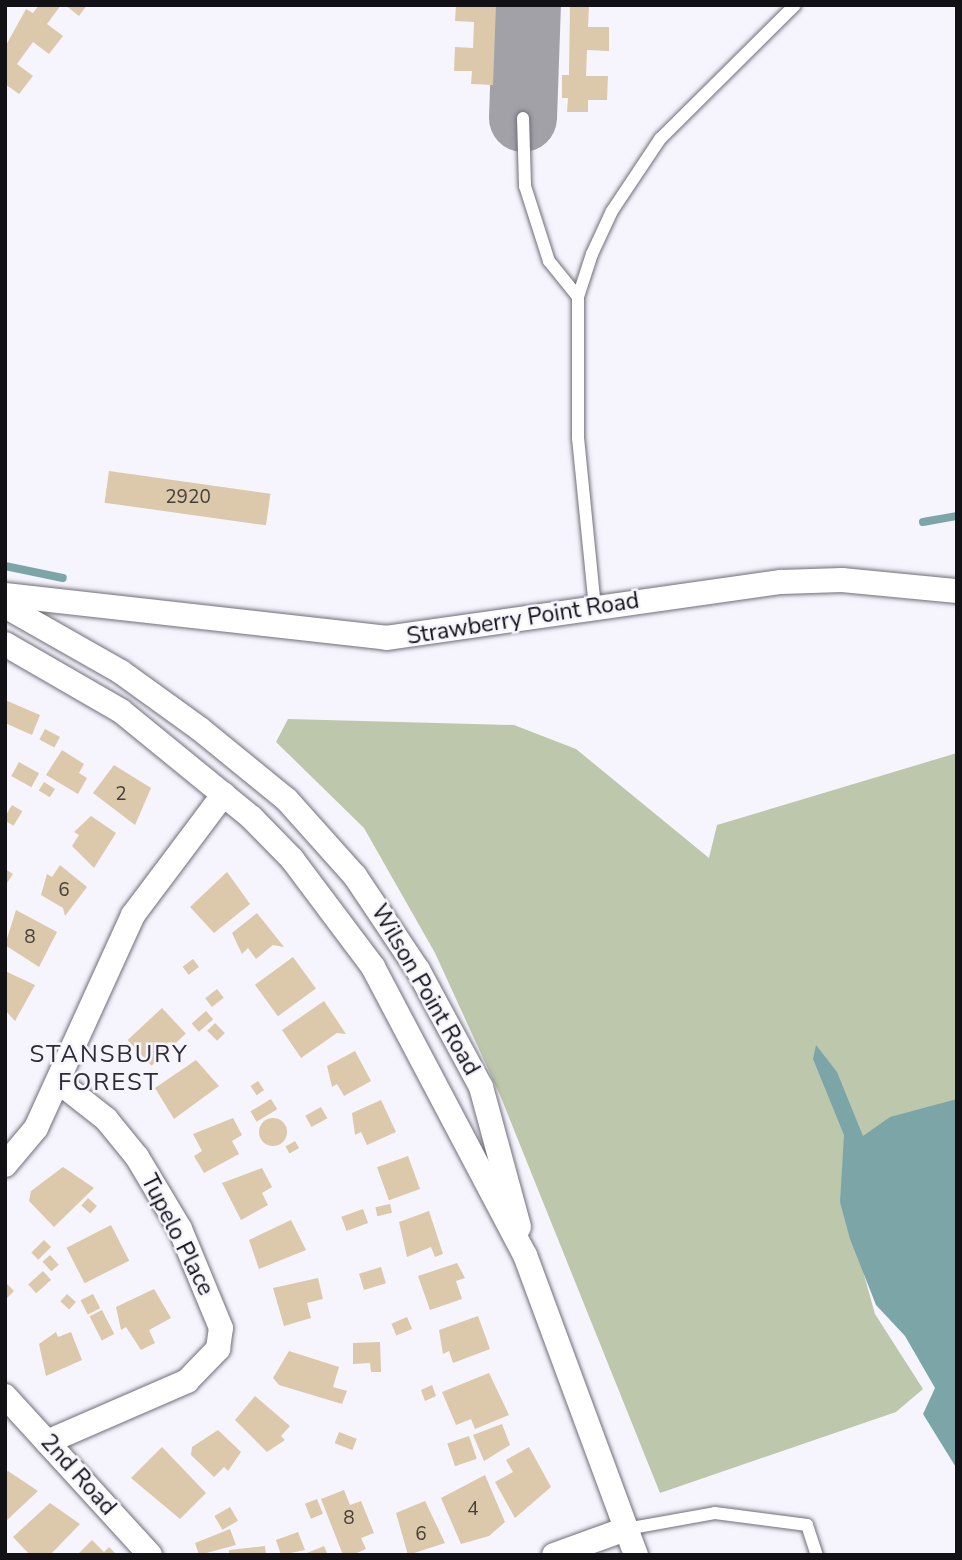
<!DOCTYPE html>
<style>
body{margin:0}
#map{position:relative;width:962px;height:1560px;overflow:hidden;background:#f6f5fd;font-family:"Nunito Sans",sans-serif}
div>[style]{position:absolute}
.green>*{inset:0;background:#bdc7ab}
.water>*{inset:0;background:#7ca5a8}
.stream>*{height:8px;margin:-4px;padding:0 4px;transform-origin:4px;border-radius:4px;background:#7ca5a8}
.taxiway>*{height:68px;margin:-34px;padding:0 34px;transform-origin:34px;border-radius:34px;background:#a2a1a8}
.building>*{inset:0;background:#dcc8ab;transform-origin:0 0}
.round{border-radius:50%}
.roads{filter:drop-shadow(0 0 2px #706e7a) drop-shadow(0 0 2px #706e7a)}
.service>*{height:12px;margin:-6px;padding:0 6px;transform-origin:6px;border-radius:6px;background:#fff}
.minor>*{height:24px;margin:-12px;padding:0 12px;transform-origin:12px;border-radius:12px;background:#fff}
span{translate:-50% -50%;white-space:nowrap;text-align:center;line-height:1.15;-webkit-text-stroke:5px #f6f5fd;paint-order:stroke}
.number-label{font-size:19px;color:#443f3b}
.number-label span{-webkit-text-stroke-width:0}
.street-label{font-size:23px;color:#121116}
.neighbourhood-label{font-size:24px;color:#2d2b35;letter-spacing:2px}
.frame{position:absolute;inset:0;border:7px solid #121116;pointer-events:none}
</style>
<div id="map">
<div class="green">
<i style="clip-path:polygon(288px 719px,514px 725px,576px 749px,709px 858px,717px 825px,957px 753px,957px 1102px,854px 1239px,875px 1314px,923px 1389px,896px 1412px,660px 1493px,500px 1095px,435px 953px,364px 828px,276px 742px)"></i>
</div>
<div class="water">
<i style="clip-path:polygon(816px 1045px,837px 1072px,863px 1136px,890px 1117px,957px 1099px,957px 1469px,923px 1414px,935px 1388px,905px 1336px,876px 1305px,850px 1239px,840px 1202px,844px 1135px,813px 1059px)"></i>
</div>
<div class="stream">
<i style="left:923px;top:522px;width:35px;rotate:-10deg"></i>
<i style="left:5px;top:566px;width:59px;rotate:11.7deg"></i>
</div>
<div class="taxiway">
<i style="left:523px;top:118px;width:113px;rotate:-88deg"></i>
</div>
<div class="building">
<i style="clip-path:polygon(39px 5px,61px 5px,47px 24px,63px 36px,49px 54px,33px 42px,17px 64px,33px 76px,19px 94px,5px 84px,5px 47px,26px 9px,33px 13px)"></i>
<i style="clip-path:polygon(65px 5px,87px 5px,79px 16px)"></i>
<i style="clip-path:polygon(456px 5px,496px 5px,493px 85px,471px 84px,472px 71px,454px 71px,455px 47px,473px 48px,474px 22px,455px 21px)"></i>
<i style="clip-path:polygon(570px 5px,589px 5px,588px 27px,609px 27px,609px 51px,587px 50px,586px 76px,608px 76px,607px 100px,588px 100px,588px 112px,567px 112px,568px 98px,562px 98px,562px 75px,569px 75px)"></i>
<i style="left:109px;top:471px;width:163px;height:32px;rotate:8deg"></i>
<i style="clip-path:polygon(5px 700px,40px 715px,32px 735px,5px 723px)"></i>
<i style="left:45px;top:729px;width:17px;height:12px;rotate:28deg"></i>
<i style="clip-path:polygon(62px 750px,84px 764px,79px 773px,87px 778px,78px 794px,46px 775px)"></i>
<i style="left:19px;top:762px;width:23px;height:16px;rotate:29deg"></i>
<i style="clip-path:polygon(114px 765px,151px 788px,135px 825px,93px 793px)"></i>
<i style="left:44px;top:782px;width:13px;height:10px;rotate:32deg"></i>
<i style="left:12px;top:805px;width:12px;height:17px;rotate:31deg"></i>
<i style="clip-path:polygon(91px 816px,116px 833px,94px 868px,72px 846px,79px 835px,74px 832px)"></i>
<i style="clip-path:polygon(60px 865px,87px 887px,65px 916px,63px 908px,41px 895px,47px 874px,52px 877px)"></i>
<i style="clip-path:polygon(5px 869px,13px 874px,5px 886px)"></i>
<i style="clip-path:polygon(227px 872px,250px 904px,214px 933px,190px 907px)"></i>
<i style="clip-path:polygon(16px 910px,57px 932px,39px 967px,5px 945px)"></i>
<i style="clip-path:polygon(257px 913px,284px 947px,273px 945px,256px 959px,248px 948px,242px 954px,232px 933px)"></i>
<i style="left:293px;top:957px;width:39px;height:47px;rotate:54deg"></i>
<i style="left:193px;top:959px;width:10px;height:13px;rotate:53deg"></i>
<i style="clip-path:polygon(5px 971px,35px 985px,15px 1021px,5px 1010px)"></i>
<i style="left:217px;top:989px;width:11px;height:15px;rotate:52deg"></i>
<i style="clip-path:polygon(324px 1001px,346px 1034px,337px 1033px,301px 1058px,282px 1030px)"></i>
<i style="left:162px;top:1008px;width:35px;height:47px;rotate:47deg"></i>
<i style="left:206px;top:1011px;width:11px;height:19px;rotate:49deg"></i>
<i style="left:215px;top:1023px;width:14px;height:11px;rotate:45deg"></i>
<i style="clip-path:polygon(355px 1051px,371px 1081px,344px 1096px,337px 1084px,332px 1087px,327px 1066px)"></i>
<i style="clip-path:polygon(196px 1060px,219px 1086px,174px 1119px,155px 1088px)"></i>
<i style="left:258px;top:1081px;width:11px;height:9px;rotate:56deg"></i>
<i style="left:271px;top:1099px;width:12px;height:24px;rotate:59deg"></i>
<i style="clip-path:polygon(381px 1100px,396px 1132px,367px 1145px,361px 1132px,355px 1135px,352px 1113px)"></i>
<i style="left:321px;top:1107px;width:13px;height:18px;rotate:61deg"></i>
<i style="clip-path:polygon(233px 1118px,242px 1135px,232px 1141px,239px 1154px,204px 1173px,194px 1156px,202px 1151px,193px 1134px)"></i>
<i class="round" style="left:259px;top:1118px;width:28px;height:28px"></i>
<i style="left:295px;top:1141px;width:8px;height:11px;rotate:60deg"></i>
<i style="left:408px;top:1156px;width:35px;height:33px;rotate:70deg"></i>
<i style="clip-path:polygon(63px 1167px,94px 1188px,54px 1227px,29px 1201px,31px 1191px)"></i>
<i style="clip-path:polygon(262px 1168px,272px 1187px,262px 1193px,268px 1205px,241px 1220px,222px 1183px)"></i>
<i style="left:88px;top:1198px;width:12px;height:10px;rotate:42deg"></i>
<i style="left:390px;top:1204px;width:9px;height:15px;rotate:77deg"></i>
<i style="left:363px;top:1209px;width:15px;height:23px;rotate:70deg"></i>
<i style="clip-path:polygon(429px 1211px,443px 1254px,435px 1257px,431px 1247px,407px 1257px,399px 1222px)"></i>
<i style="clip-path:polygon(291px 1220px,306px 1250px,259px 1269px,249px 1240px)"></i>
<i style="left:111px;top:1225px;width:40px;height:50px;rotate:63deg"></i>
<i style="left:44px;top:1240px;width:10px;height:18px;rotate:45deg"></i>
<i style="left:50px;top:1255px;width:13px;height:10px;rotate:48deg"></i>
<i style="clip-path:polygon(457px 1263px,465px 1278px,456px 1281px,462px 1299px,430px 1310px,418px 1276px)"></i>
<i style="left:381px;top:1267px;width:17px;height:23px;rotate:73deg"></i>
<i style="left:43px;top:1271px;width:12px;height:20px;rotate:48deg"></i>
<i style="clip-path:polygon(318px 1278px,323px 1299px,307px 1303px,311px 1318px,284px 1326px,273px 1288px)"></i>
<i style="clip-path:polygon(5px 1282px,14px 1291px,5px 1300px)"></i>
<i style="clip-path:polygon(154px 1289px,171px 1318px,149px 1330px,155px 1343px,141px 1350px,126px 1327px,121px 1330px,116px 1307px)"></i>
<i style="left:67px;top:1294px;width:12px;height:10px;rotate:42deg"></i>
<i style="left:93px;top:1294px;width:16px;height:14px;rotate:63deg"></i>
<i style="left:102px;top:1310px;width:27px;height:14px;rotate:63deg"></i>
<i style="clip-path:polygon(478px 1316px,490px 1349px,453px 1363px,449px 1351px,443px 1354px,439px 1330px)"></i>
<i style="left:407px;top:1317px;width:13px;height:17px;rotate:67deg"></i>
<i style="clip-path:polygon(56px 1332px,58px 1337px,71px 1332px,82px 1360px,46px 1376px,39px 1344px)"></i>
<i style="clip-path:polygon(380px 1342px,381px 1372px,371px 1372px,370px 1363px,353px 1364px,353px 1343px)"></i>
<i style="clip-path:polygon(289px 1351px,339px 1367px,333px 1387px,347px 1391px,342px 1404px,279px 1385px,273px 1378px)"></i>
<i style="clip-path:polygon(489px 1373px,509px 1415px,475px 1429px,471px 1419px,456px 1425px,442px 1392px)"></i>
<i style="clip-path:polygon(432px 1385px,436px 1396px,425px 1401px,421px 1390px)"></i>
<i style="clip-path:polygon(255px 1396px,290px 1426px,281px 1436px,285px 1440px,267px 1452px,235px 1420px)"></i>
<i style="clip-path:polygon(502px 1424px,510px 1445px,484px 1461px,473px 1435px)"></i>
<i style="clip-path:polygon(218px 1430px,241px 1452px,228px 1471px,224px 1467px,214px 1477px,191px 1455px,192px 1447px)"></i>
<i style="left:339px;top:1432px;width:19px;height:12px;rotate:21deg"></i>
<i style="left:469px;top:1436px;width:24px;height:23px;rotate:71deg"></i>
<i style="clip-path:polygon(162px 1447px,206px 1493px,180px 1519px,131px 1478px)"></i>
<i style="clip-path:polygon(529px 1447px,551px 1487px,515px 1518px,495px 1482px,513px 1472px,506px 1460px)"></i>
<i style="clip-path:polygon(8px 1471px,38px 1491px,5px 1522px,5px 1473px)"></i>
<i style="clip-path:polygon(485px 1475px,505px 1522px,489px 1536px,461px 1544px,441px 1498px)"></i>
<i style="clip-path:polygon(344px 1490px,350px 1505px,361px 1501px,374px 1533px,361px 1538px,366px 1549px,352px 1555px,343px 1555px,321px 1499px)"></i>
<i style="left:317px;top:1499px;width:16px;height:13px;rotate:68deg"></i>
<i style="clip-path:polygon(425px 1501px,445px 1543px,408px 1555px,396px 1513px)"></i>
<i style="clip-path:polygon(50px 1503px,80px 1524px,50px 1555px,30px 1555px,13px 1537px)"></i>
<i style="left:230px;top:1507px;width:16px;height:18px;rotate:60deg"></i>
<i style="clip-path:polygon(230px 1529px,236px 1545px,199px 1555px,195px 1543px)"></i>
<i style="clip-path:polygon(298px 1532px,305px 1550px,281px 1555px,276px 1540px)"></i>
<i style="clip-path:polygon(92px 1540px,104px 1552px,109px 1547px,117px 1555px,77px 1555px)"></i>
<i style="clip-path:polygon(265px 1546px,266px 1555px,229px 1555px,229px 1550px)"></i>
<i style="clip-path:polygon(324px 1546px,328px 1555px,302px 1555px)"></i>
</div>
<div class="roads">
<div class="service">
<i style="left:523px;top:118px;width:68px;rotate:88.3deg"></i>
<i style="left:525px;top:186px;width:79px;rotate:72.3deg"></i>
<i style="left:549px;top:261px;width:46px;rotate:51.1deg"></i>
<i style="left:595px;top:608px;width:171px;rotate:-95.7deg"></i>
<i style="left:578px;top:438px;width:141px;rotate:-90deg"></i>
<i style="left:578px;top:297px;width:45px;rotate:-72deg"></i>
<i style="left:592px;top:254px;width:47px;rotate:-65.1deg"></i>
<i style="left:612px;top:211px;width:87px;rotate:-56.3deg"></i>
<i style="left:660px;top:139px;width:190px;rotate:-44.8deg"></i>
<i style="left:626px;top:1529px;width:90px;rotate:-10.2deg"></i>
<i style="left:715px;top:1513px;width:93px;rotate:7.4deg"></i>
<i style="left:807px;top:1525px;width:32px;rotate:72deg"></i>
</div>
<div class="minor">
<i style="left:5px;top:595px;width:383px;rotate:6.4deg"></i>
<i style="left:386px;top:638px;width:399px;rotate:-8.1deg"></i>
<i style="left:781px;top:582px;width:61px;rotate:-1.9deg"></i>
<i style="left:842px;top:580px;width:116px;rotate:5.5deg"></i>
<i style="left:5px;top:606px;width:133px;rotate:29.6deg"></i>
<i style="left:121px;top:672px;width:97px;rotate:35.8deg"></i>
<i style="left:200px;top:729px;width:112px;rotate:39.2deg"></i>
<i style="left:287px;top:800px;width:102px;rotate:48.2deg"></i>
<i style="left:355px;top:876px;width:113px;rotate:56.2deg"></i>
<i style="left:418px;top:970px;width:133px;rotate:61.7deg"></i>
<i style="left:481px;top:1087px;width:145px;rotate:74.8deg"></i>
<i style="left:5px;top:644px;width:134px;rotate:30deg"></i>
<i style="left:121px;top:711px;width:168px;rotate:39.2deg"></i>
<i style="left:251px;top:817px;width:59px;rotate:45.7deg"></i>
<i style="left:292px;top:859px;width:135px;rotate:53.1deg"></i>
<i style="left:373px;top:967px;width:326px;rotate:62.2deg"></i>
<i style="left:525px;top:1255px;width:320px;rotate:69.7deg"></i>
<i style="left:5px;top:1165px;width:48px;rotate:-50deg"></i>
<i style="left:36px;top:1128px;width:234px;rotate:-65.5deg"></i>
<i style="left:133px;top:915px;width:151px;rotate:-53.1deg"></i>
<i style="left:5px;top:1396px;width:215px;rotate:47.6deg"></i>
<i style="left:47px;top:1442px;width:153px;rotate:-23.5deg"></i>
<i style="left:187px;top:1381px;width:45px;rotate:-45.9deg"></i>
<i style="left:218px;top:1349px;width:21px;rotate:-82deg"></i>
<i style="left:221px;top:1328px;width:107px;rotate:-112.5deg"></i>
<i style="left:180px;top:1229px;width:84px;rotate:-120.8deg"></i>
<i style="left:137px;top:1157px;width:49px;rotate:-129.2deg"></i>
<i style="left:106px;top:1119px;width:60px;rotate:-141.8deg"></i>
<i style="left:554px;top:1555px;width:77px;rotate:-19.9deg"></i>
</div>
</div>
<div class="number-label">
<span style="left:188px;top:498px">2920</span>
<span style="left:121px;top:795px">2</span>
<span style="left:64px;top:891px">6</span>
<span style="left:30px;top:938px">8</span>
<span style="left:473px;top:1510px">4</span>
<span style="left:349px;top:1519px">8</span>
<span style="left:421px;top:1535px">6</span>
</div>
<div class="street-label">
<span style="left:523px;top:619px;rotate:-9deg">Strawberry Point Road</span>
<span style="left:425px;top:990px;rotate:60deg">Wilson Point Road</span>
<span style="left:177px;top:1235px;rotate:63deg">Tupelo Place</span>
<span style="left:78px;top:1475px;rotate:48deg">2nd Road</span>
</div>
<div class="neighbourhood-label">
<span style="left:109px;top:1069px">STANSBURY<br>FOREST</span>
</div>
<div class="frame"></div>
</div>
